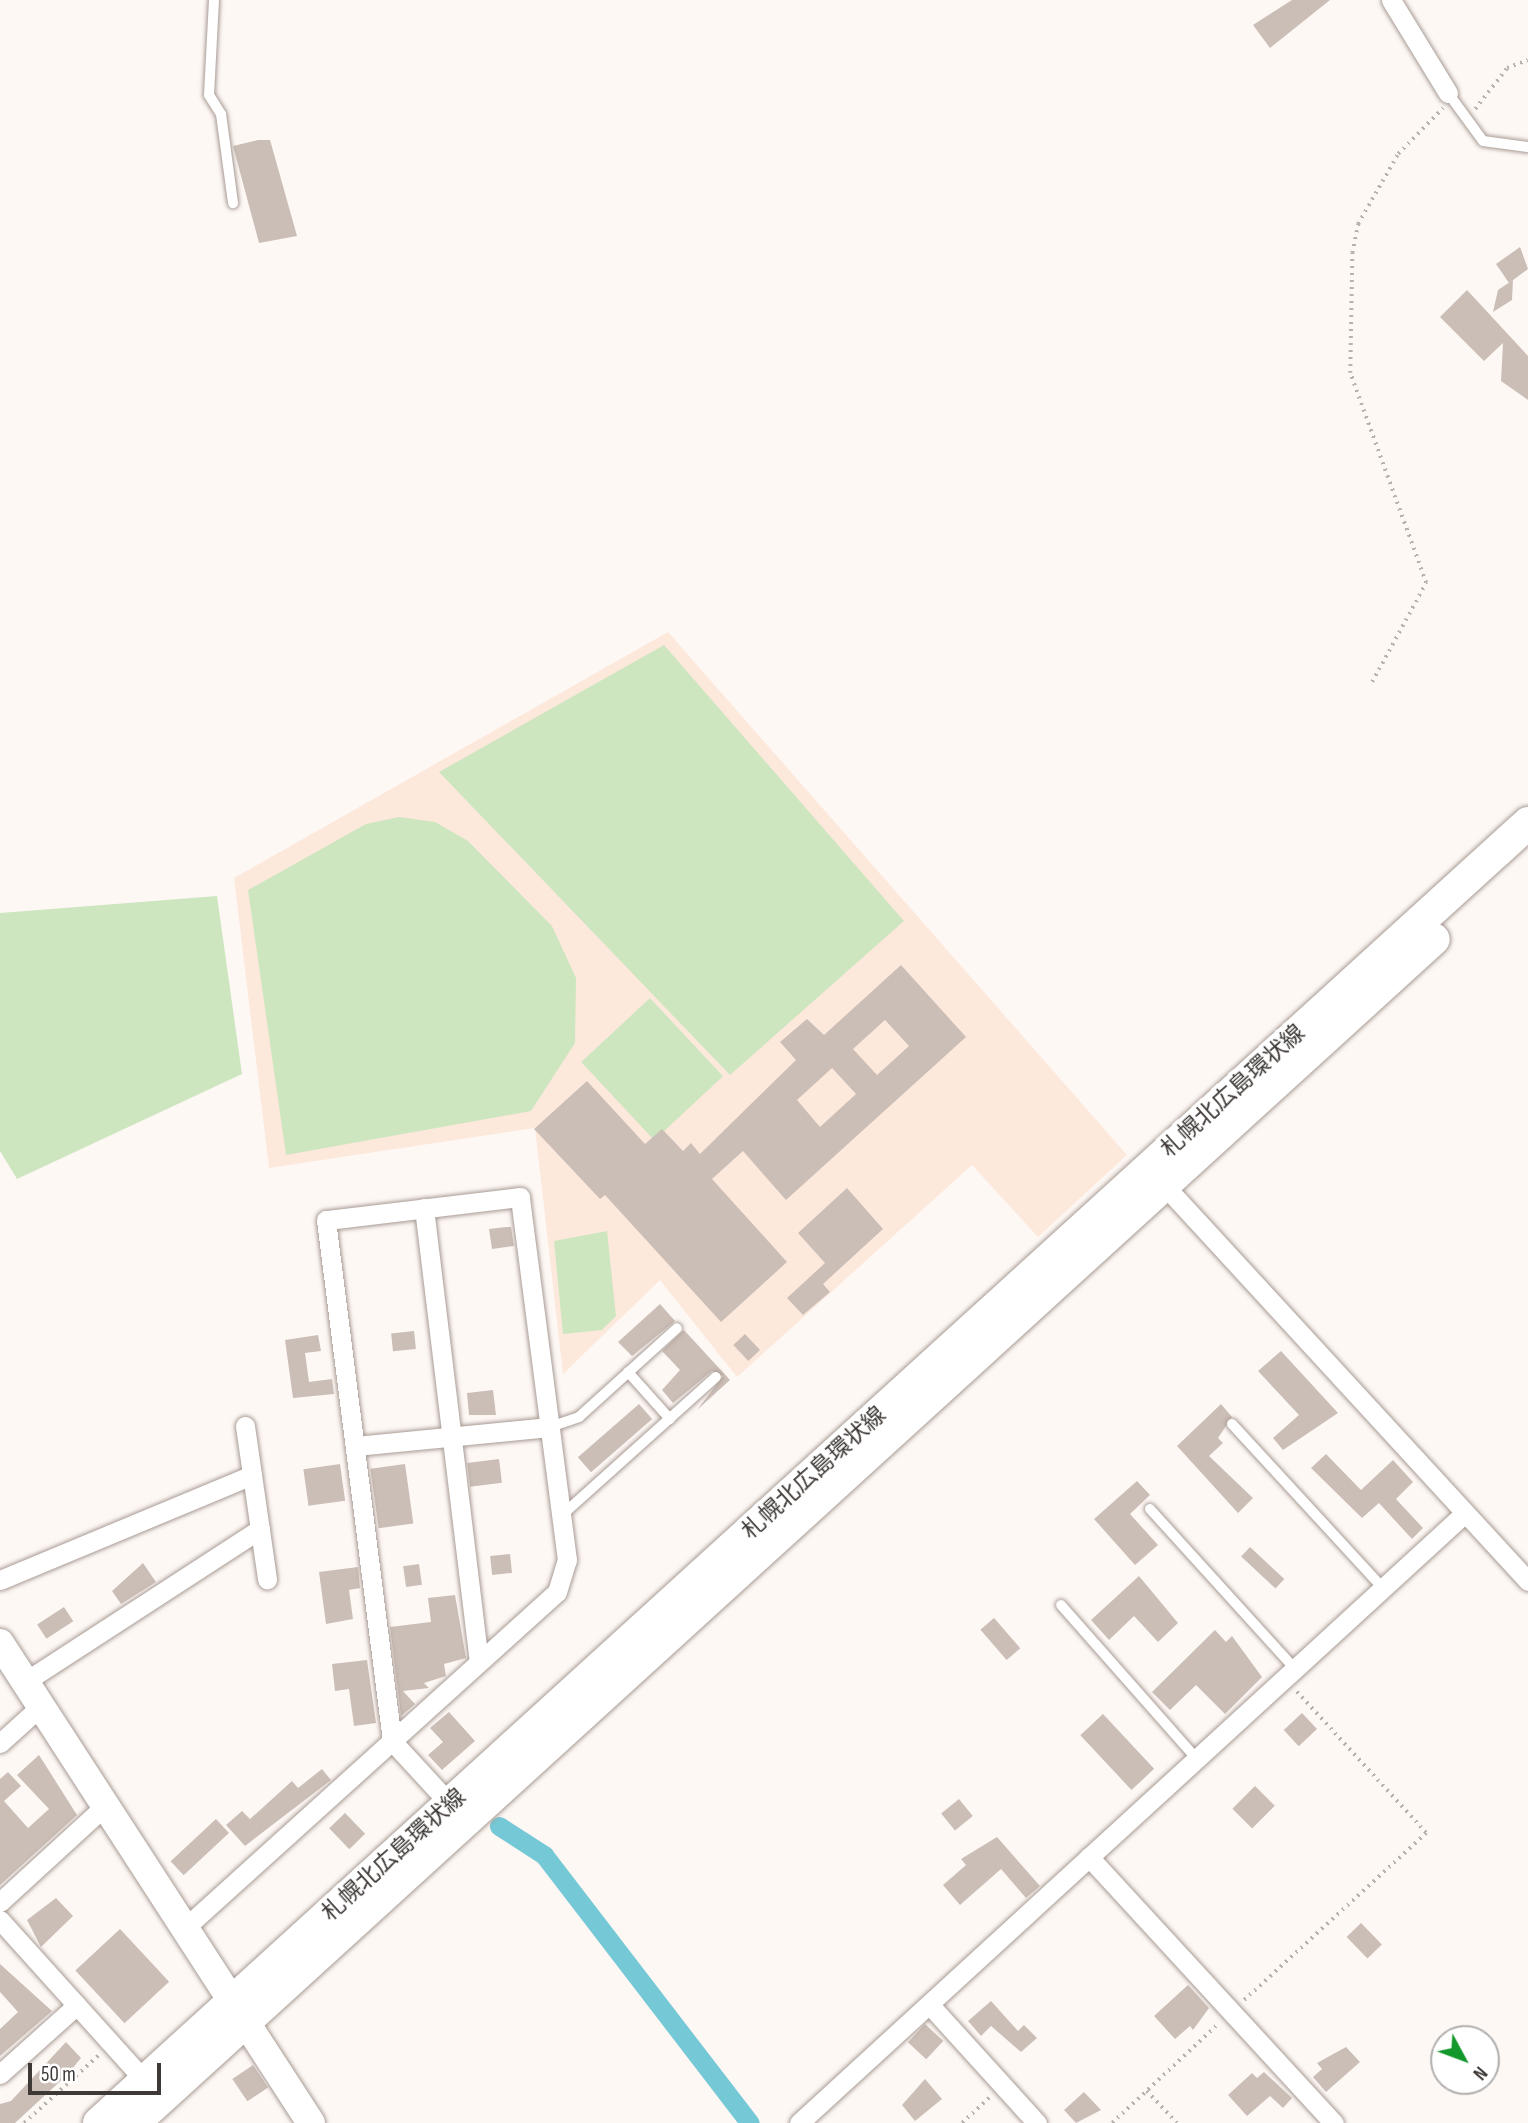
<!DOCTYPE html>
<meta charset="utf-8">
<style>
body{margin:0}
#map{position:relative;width:1528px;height:2123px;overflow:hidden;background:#fef8f5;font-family:"Sofia Sans Condensed","Noto Sans JP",sans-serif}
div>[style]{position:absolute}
.built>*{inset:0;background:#fde8dc}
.green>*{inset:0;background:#cde6c0;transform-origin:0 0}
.canal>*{height:19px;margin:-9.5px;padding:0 9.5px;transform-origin:9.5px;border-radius:9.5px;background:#75c8d5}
.building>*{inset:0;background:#cbbeb6;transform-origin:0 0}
.path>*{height:3.5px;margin-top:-1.75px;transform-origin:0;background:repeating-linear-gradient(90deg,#b8b2af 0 2px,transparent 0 7px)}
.roads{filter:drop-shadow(0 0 2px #a89b94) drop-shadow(0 0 2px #a89b94)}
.lane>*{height:10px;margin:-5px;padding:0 5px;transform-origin:5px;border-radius:5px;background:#fff}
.street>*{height:19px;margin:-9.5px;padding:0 9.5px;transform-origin:9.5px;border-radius:9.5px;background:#fff}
.secondary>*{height:28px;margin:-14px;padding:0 14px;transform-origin:14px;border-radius:14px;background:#fff}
.primary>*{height:32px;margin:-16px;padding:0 16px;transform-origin:16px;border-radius:16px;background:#fff}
span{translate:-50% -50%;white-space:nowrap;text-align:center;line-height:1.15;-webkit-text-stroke:7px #fff;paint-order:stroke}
.street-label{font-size:23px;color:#3e3936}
.north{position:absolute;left:1430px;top:2025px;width:70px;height:70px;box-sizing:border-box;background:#fff;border:2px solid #b2b0af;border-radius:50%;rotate:131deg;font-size:19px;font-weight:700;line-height:28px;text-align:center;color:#3e3936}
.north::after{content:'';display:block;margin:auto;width:24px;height:32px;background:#13982c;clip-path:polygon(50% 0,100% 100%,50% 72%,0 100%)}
.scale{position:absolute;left:28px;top:2063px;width:133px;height:32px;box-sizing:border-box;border:4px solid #3e3936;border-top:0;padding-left:9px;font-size:21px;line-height:24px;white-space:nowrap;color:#3e3936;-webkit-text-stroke:5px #fff;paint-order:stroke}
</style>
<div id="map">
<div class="built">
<i style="clip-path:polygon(668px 632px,1127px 1155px,1038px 1237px,972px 1165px,737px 1377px,660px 1280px,563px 1374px,535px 1128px,269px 1168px,234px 878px)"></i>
</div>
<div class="green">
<i style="clip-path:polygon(664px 645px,904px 921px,730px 1075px,439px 772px)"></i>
<i style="clip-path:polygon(399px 817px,435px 822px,468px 841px,552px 926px,576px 978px,575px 1043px,531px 1111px,286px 1155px,248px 890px,366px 824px)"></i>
<i style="clip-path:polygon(217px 896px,242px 1074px,17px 1179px,0 1151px,0 913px)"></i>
<i style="left:650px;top:998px;width:107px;height:94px;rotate:47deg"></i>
<i style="clip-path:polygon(607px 1231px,616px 1316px,602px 1330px,563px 1334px,554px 1241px)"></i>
</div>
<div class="canal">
<i style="left:499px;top:1826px;width:54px;rotate:32.8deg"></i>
<i style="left:544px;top:1855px;width:338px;rotate:52.5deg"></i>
</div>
<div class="building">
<i style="clip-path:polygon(1292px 0,1330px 0,1270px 48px,1253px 25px)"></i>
<i style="clip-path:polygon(258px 140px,270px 140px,297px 236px,259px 243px,233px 146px)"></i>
<i style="clip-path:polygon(1520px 247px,1528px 269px,1509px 283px,1496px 264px)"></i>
<i style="clip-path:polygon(1513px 280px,1512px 300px,1493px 312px,1498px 290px)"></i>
<i style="clip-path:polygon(1467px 290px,1528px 356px,1528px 400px,1501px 381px,1503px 343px,1484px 361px,1440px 317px)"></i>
<i style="clip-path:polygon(evenodd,901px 965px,966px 1037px,786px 1200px,743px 1151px,712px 1179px,787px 1262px,721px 1322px,605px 1195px,600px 1199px,534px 1129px,587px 1081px,645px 1144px,662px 1129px,683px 1151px,691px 1143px,700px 1154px,796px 1060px,780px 1042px,807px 1019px,824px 1035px,901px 965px,885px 1020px,909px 1046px,877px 1075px,853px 1049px,885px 1020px,901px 965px,832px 1068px,856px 1094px,820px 1127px,797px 1100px,832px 1068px)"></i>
<i style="clip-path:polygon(847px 1188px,883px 1229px,823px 1284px,830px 1292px,803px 1315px,787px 1298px,825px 1263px,798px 1233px)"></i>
<i style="clip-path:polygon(506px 1227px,511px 1227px,514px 1246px,492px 1249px,489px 1229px)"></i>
<i style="clip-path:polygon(660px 1304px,675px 1321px,632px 1356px,618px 1342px)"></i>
<i style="clip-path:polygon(684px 1330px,730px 1380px,697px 1410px,723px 1376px,712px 1371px,673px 1403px,662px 1390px,680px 1370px,662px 1351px)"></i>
<i style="left:414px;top:1331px;width:18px;height:23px;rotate:84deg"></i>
<i style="left:745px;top:1334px;width:22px;height:16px;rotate:47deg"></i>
<i style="clip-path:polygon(318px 1335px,321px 1351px,305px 1353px,309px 1382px,332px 1379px,334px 1394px,293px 1398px,285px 1340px)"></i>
<i style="clip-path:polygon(1281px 1351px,1338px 1413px,1283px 1450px,1273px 1438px,1299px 1415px,1258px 1371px)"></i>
<i style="clip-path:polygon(493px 1390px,496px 1415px,469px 1415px,467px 1393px)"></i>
<i style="left:639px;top:1404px;width:20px;height:81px;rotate:49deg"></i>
<i style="clip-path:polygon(1221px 1404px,1232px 1417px,1218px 1438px,1223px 1443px,1209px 1456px,1253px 1498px,1238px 1513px,1177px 1446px)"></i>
<i style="clip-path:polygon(1326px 1454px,1361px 1490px,1393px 1460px,1413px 1482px,1396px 1499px,1423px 1528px,1412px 1539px,1379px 1503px,1362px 1518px,1311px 1468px)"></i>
<i style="left:499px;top:1459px;width:24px;height:32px;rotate:83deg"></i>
<i style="left:340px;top:1464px;width:37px;height:37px;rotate:82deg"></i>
<i style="left:405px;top:1464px;width:60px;height:35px;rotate:82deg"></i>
<i style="clip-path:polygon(1137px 1481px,1150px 1495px,1130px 1514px,1158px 1545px,1135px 1565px,1094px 1519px)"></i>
<i style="left:1250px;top:1547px;width:47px;height:13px;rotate:43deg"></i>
<i style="left:510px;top:1554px;width:19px;height:20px;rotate:84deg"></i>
<i style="clip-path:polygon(143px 1563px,156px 1582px,121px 1604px,112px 1591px)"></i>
<i style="left:419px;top:1564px;width:21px;height:16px;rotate:82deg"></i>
<i style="clip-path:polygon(358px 1567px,360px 1588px,349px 1590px,353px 1619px,326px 1624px,319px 1572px)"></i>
<i style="clip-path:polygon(1139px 1576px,1178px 1623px,1158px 1642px,1134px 1616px,1109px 1640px,1091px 1620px)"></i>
<i style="clip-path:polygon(455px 1595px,466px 1658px,444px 1664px,446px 1676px,424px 1683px,429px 1688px,403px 1691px,415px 1704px,401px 1716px,390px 1627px,431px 1622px,428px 1598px)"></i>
<i style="left:64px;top:1607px;width:17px;height:32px;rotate:57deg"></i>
<i style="left:994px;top:1618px;width:40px;height:18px;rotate:49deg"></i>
<i style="clip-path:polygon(1215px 1630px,1226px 1642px,1232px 1636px,1262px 1677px,1225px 1714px,1196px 1685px,1170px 1710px,1152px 1692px)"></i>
<i style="clip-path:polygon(367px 1660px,376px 1723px,354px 1726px,349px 1689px,335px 1691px,332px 1664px)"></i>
<i style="clip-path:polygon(449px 1712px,475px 1741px,442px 1770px,428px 1755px,443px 1742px,430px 1728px)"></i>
<i style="left:1302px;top:1713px;width:22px;height:25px;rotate:47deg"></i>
<i style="left:1103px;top:1714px;width:75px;height:31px;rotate:47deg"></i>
<i style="clip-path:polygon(39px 1755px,77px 1815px,0 1885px,0 1779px,8px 1772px,21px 1786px,4px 1801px,28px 1828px,49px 1809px,17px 1775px)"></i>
<i style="clip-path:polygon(322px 1769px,331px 1780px,245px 1846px,226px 1825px,242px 1811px,250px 1819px,292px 1781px,298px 1788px)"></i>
<i style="left:1255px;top:1786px;width:28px;height:32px;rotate:45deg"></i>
<i style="left:959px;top:1799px;width:22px;height:23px;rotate:51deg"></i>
<i style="left:345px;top:1813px;width:29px;height:22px;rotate:46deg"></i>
<i style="left:216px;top:1819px;width:19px;height:62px;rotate:47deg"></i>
<i style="clip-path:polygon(997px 1837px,1040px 1886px,1026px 1898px,1001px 1869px,960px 1905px,943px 1885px,966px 1865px,961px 1859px)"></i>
<i style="clip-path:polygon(56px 1898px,73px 1916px,41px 1947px,27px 1920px)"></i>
<i style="left:1361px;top:1923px;width:30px;height:20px;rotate:46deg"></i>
<i style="left:120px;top:1929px;width:72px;height:61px;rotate:47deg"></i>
<i style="clip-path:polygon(0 1964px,52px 2011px,0 2056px,0 2029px,18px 2012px,0 1992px)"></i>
<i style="clip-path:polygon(1188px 1985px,1209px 2008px,1193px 2030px,1190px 2026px,1175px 2039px,1154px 2016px)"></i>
<i style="clip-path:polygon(991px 2001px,1018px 2031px,1024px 2025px,1037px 2038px,1021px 2052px,991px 2026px,981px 2036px,968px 2021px)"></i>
<i style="left:925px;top:2024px;width:25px;height:25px;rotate:43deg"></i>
<i style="clip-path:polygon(66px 2042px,81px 2058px,67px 2075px,15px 2123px,0 2123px,0 2104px,11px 2101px)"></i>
<i style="clip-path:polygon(1346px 2047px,1360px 2062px,1326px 2092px,1313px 2077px,1322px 2069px,1317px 2063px)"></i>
<i style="left:253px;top:2065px;width:27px;height:25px;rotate:56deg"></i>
<i style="clip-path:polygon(1264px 2072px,1292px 2098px,1283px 2108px,1270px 2096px,1247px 2116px,1228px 2095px,1252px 2073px,1257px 2078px)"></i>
<i style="clip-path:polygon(925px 2079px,942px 2099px,915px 2121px,902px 2105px)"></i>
<i style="clip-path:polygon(1084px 2092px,1101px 2110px,1076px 2123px,1064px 2110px)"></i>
</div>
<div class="path">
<i style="left:1475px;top:109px;width:52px;rotate:-52deg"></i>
<i style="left:1507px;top:68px;width:22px;rotate:-21deg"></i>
<i style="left:1372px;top:682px;width:113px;rotate:-61.4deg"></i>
<i style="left:1426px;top:583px;width:223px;rotate:-109.9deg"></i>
<i style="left:1350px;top:373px;width:120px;rotate:-89deg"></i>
<i style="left:1352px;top:253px;width:30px;rotate:-78deg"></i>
<i style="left:1358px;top:224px;width:81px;rotate:-60.3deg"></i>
<i style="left:1398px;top:154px;width:64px;rotate:-45.6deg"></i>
<i style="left:1244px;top:2000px;width:247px;rotate:-42.5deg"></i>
<i style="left:1426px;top:1833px;width:194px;rotate:-132.5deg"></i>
<i style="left:1147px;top:2091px;width:44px;rotate:46.8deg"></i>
<i style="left:24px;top:2123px;width:101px;rotate:-42.2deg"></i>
<i style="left:962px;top:2123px;width:40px;rotate:-43deg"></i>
<i style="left:1112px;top:2123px;width:145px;rotate:-43deg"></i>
</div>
<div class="roads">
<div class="lane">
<i style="left:214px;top:0;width:95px;rotate:93deg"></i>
<i style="left:209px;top:95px;width:22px;rotate:58deg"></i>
<i style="left:221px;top:114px;width:90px;rotate:82.3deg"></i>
<i style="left:1448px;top:93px;width:59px;rotate:53.9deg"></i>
<i style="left:1483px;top:141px;width:45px;rotate:7.6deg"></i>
<i style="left:628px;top:1372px;width:63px;rotate:48.2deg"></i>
<i style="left:1232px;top:1424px;width:223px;rotate:47.4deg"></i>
<i style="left:550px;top:1427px;width:31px;rotate:-19deg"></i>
<i style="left:579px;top:1417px;width:132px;rotate:-42.2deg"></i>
<i style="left:1150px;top:1509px;width:216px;rotate:47.8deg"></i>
<i style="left:561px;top:1516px;width:208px;rotate:-41.9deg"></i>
<i style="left:1061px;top:1605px;width:205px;rotate:48.6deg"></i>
</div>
<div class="street">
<i style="left:1391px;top:0;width:109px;rotate:58.5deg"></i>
<i style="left:1164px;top:1185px;width:538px;rotate:47.41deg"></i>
<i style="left:424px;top:1208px;width:457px;rotate:83.1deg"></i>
<i style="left:245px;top:1426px;width:155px;rotate:81.8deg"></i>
<i style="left:355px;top:1446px;width:196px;rotate:-5.6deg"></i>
<i style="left:0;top:1580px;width:273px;rotate:-22.6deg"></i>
<i style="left:26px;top:1681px;width:279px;rotate:-33deg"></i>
<i style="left:0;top:1743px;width:57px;rotate:-42.1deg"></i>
<i style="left:1089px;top:1857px;width:362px;rotate:47.4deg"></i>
<i style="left:0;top:1902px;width:147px;rotate:-42.5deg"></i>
<i style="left:0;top:1920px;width:217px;rotate:48deg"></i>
<i style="left:187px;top:1926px;width:276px;rotate:-42.1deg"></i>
<i style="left:392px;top:1741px;width:222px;rotate:-42.1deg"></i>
<i style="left:557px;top:1592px;width:34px;rotate:-73deg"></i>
<i style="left:567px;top:1560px;width:366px;rotate:-97.4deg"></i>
<i style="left:520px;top:1197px;width:195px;rotate:173.2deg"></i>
<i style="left:326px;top:1220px;width:525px;rotate:82.78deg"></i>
<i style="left:392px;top:1741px;width:86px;rotate:47.4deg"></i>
<i style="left:929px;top:2004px;width:161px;rotate:47.8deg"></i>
<i style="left:0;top:2074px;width:103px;rotate:-41.9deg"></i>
<i style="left:799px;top:2123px;width:903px;rotate:-42.49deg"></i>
</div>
<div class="secondary">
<i style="left:0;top:1643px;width:572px;rotate:57.06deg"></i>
</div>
<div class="primary">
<i style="left:99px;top:2123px;width:1932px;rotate:-42.29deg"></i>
<i style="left:134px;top:2123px;width:1758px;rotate:-42.33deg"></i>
</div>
</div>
<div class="street-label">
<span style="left:1233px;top:1091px;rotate:-42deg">札幌北広島環状線</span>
<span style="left:814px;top:1473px;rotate:-42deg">札幌北広島環状線</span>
<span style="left:394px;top:1855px;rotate:-42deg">札幌北広島環状線</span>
</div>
<div class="north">N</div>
<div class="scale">50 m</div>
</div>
